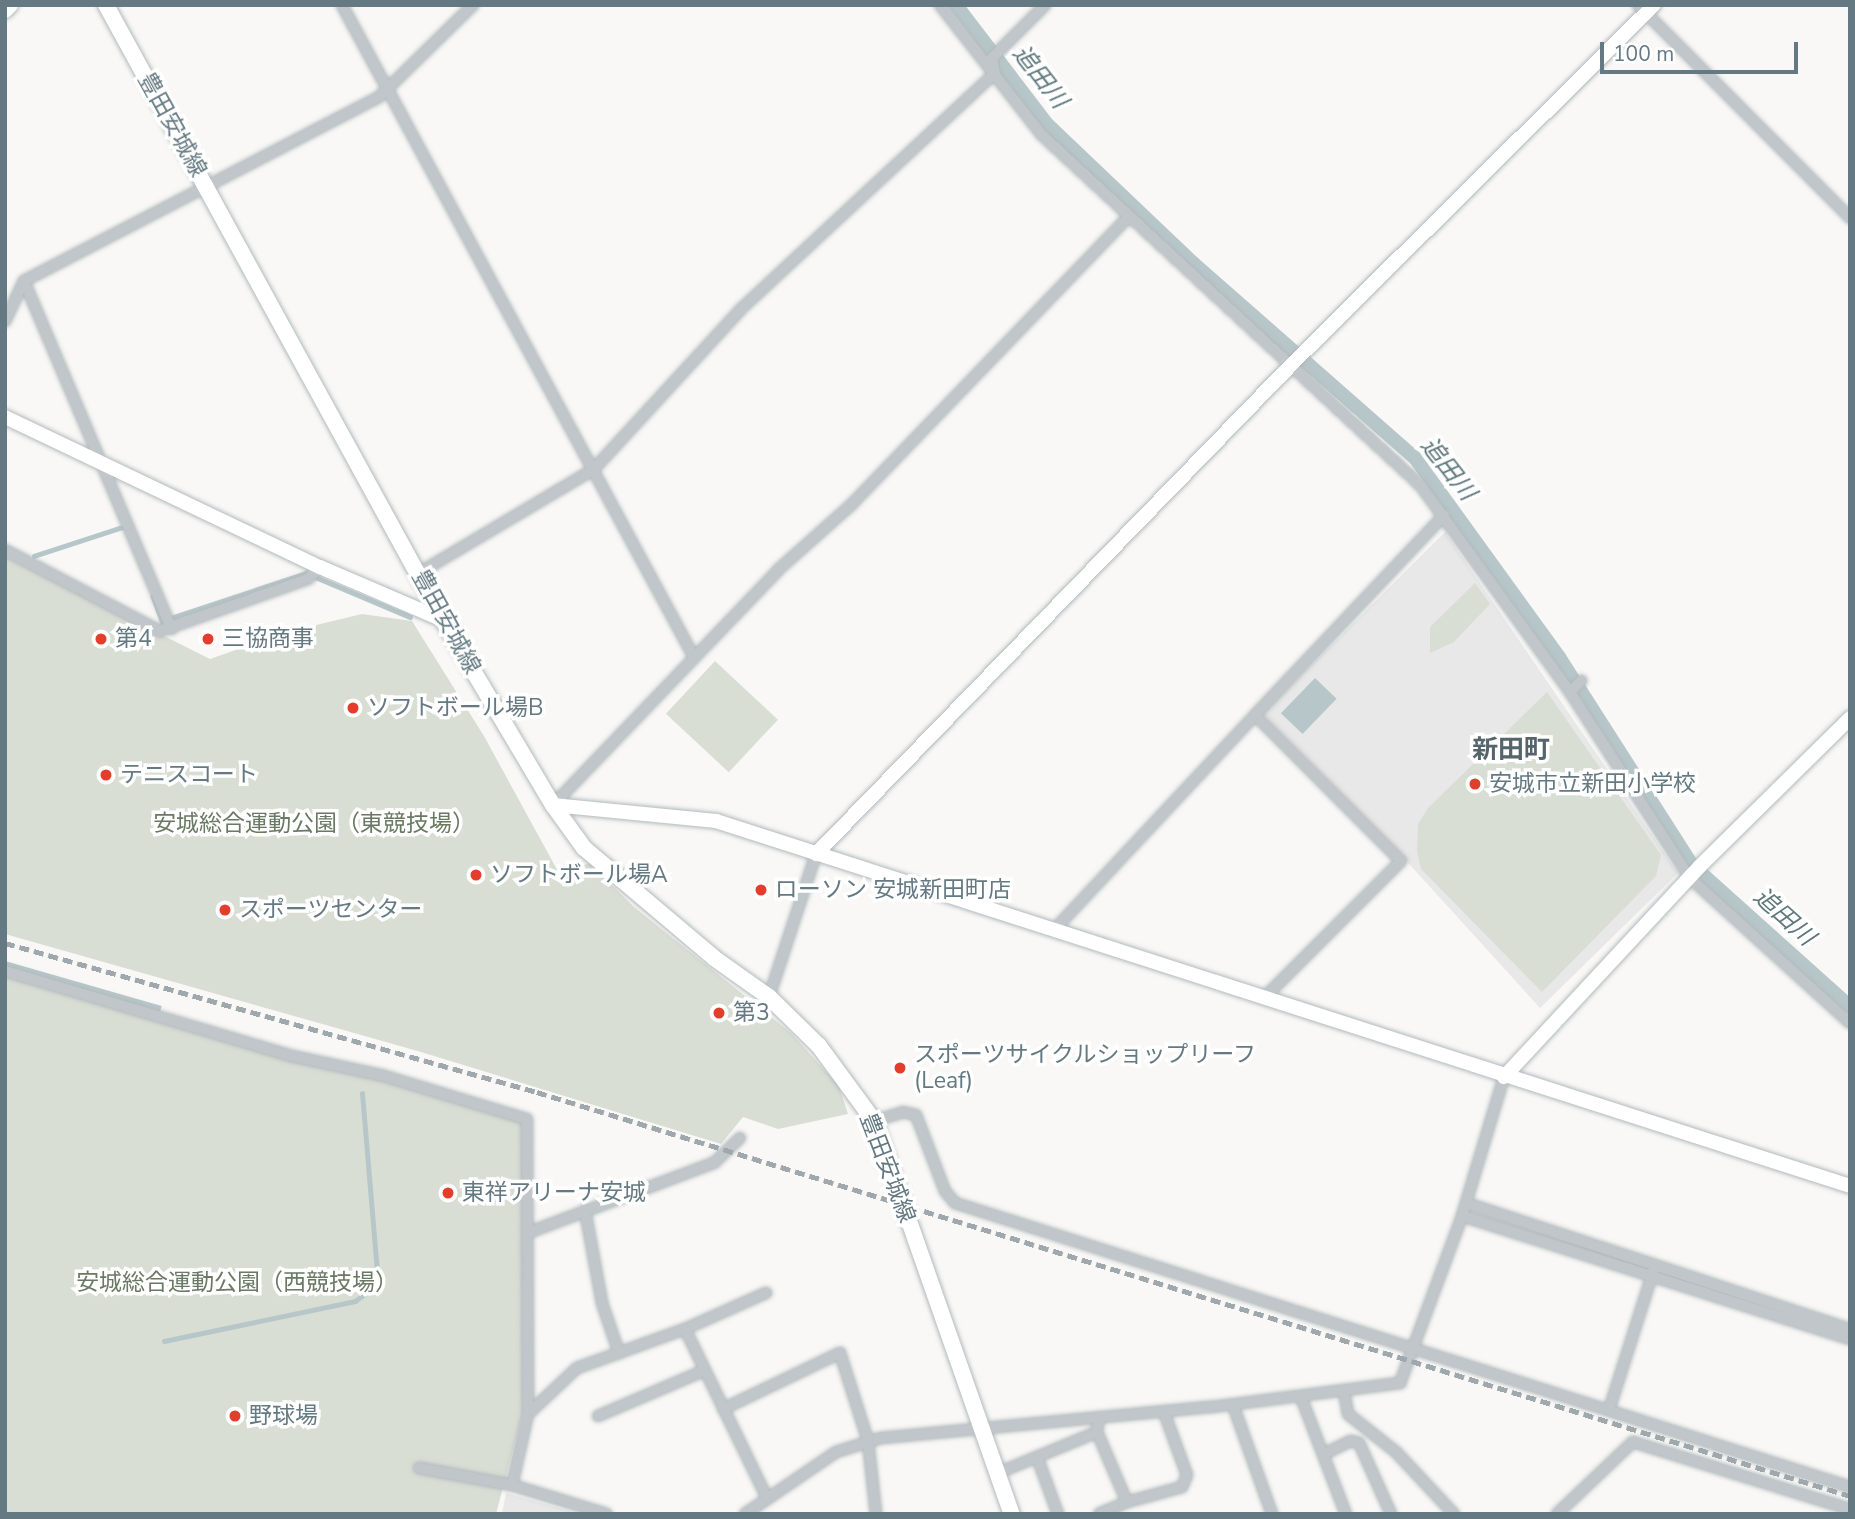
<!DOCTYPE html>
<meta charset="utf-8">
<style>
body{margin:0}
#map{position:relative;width:1855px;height:1519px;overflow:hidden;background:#f9f8f6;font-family:"Nunito Sans","Noto Sans JP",sans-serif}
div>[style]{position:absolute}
.built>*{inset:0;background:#e7e8e7}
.green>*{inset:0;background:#d9ded5;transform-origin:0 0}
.water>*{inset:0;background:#b7c7c9;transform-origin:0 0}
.stream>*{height:4.5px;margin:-2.25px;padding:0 2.25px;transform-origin:2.25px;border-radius:2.25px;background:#b7c7c9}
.canal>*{height:14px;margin:-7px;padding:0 7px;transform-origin:7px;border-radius:7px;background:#b7c7c9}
.roads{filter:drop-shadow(0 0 2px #b2babd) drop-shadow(0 0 2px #b2babd)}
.street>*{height:10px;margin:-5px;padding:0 5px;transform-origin:5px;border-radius:5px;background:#c0c6c9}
.secondary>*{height:14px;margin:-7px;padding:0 7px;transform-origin:7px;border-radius:7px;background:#fff}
.primary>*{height:16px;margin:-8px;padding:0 8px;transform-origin:8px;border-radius:8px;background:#fff}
.rail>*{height:4.5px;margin-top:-2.25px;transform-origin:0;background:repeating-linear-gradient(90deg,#9fa9ad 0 10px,transparent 0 15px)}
.dots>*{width:19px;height:19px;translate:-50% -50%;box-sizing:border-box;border:4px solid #fff;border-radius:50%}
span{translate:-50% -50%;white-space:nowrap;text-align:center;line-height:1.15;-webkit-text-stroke:7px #fff;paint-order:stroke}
.street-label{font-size:23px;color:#647981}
.poi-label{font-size:23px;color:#647981}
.left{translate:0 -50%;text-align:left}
.park-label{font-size:23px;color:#6a7963}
.water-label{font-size:24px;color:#5e787c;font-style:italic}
.quarter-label{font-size:26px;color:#56656c;font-weight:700}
.frame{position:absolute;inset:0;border:7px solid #647981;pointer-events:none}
.scale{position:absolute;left:1600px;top:42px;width:198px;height:32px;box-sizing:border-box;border:4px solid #647981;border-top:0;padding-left:9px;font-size:21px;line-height:24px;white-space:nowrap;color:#647981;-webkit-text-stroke:5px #fff;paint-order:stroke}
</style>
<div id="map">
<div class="built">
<i style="clip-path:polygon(1445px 532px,1678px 873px,1540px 1008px,1401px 855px,1263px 713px)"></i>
<i style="clip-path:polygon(506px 1493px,580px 1514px,502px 1514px)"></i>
</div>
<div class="green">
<i style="clip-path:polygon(5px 556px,210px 659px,287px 632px,362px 614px,412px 621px,484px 736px,560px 875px,589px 863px,634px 907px,791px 1033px,839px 1086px,848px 1114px,778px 1129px,743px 1117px,721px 1144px,421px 1052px,5px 934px)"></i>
<i style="clip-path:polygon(1475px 583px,1490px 604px,1454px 642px,1430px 653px,1430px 627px)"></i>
<i style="left:715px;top:661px;width:86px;height:72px;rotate:43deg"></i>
<i style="clip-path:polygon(1547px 692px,1661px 855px,1656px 876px,1542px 992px,1421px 869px,1417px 852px,1418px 824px,1428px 808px)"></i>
<i style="clip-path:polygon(5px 974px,524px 1121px,523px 1411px,496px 1514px,5px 1514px)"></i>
</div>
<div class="water">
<i style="left:1315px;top:678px;width:30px;height:49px;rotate:44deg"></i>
<i style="left:5px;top:961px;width:163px;height:6px;rotate:16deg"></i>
</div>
<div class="stream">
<i style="left:34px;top:556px;width:97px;rotate:-18.1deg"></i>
<i style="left:153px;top:596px;width:27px;rotate:70deg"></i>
<i style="left:162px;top:621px;width:152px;rotate:-18.4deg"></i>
<i style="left:306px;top:573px;width:113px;rotate:22.9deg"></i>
<i style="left:164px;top:1341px;width:195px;rotate:-11.8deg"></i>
<i style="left:355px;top:1301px;width:29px;rotate:-36deg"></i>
<i style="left:378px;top:1284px;width:191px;rotate:-94.8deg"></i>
</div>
<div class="canal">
<i style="left:956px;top:5px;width:150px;rotate:52.6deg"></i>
<i style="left:1047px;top:124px;width:202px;rotate:43.6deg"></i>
<i style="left:1193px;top:263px;width:295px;rotate:41.3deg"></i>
<i style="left:1415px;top:458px;width:246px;rotate:54.1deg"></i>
<i style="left:1559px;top:657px;width:247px;rotate:57.4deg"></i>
<i style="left:1692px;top:865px;width:212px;rotate:41.9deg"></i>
</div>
<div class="roads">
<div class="street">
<i style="left:342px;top:5px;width:741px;rotate:61.64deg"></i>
<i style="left:940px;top:5px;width:165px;rotate:51.9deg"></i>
<i style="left:1042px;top:135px;width:517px;rotate:42.8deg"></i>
<i style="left:1421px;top:486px;width:254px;rotate:54.1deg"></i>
<i style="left:1570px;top:692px;width:220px;rotate:57.2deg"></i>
<i style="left:1689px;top:877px;width:217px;rotate:42.2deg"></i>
<i style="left:1638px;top:5px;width:301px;rotate:45.1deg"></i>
<i style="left:994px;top:70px;width:12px;rotate:-99deg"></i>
<i style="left:992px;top:58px;width:75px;rotate:-45deg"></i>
<i style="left:24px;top:281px;width:378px;rotate:67deg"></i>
<i style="left:5px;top:321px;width:44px;rotate:-64.6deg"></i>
<i style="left:24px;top:281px;width:400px;rotate:-27.4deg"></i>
<i style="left:379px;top:97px;width:132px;rotate:-44.4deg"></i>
<i style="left:5px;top:550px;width:175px;rotate:27.6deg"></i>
<i style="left:160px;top:631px;width:157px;rotate:-19.4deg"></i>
<i style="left:308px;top:579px;width:17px;rotate:-45deg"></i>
<i style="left:419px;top:573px;width:204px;rotate:-30.7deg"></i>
<i style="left:594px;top:469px;width:216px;rotate:-47.4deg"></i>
<i style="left:740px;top:310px;width:348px;rotate:-42.9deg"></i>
<i style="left:1570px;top:692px;width:16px;rotate:-45deg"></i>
<i style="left:553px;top:805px;width:325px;rotate:-46.2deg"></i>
<i style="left:778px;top:570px;width:98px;rotate:-41.7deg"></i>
<i style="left:851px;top:505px;width:400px;rotate:-46.1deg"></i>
<i style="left:1054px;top:930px;width:294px;rotate:-46.9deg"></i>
<i style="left:5px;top:971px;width:299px;rotate:16.5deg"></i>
<i style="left:292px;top:1056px;width:91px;rotate:12.1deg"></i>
<i style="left:381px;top:1075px;width:152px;rotate:16.8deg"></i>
<i style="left:527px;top:1119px;width:295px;rotate:89.8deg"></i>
<i style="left:528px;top:1414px;width:73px;rotate:102.7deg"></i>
<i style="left:769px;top:997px;width:151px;rotate:-71.8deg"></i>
<i style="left:1265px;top:997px;width:192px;rotate:-45deg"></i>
<i style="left:1401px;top:861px;width:206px;rotate:-135deg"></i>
<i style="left:1255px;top:715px;width:275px;rotate:-46.6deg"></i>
<i style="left:874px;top:1121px;width:30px;rotate:-17deg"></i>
<i style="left:903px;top:1112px;width:13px;rotate:13deg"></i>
<i style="left:916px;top:1115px;width:81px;rotate:69.1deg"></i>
<i style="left:945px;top:1191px;width:16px;rotate:50deg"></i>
<i style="left:955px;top:1203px;width:939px;rotate:17.61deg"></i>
<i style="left:1466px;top:1203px;width:404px;rotate:18.2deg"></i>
<i style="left:585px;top:1210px;width:95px;rotate:79.6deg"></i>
<i style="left:602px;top:1303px;width:53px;rotate:71.2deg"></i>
<i style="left:1462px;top:1216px;width:407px;rotate:17.6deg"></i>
<i style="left:530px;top:1232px;width:197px;rotate:-20.6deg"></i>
<i style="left:714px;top:1163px;width:36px;rotate:-44deg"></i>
<i style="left:685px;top:1329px;width:89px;rotate:-24deg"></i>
<i style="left:1344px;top:1391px;width:23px;rotate:80deg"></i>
<i style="left:1348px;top:1414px;width:61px;rotate:38.4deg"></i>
<i style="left:1396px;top:1452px;width:85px;rotate:46.9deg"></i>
<i style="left:1301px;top:1397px;width:125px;rotate:69deg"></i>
<i style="left:1233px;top:1405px;width:116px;rotate:70.3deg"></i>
<i style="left:723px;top:1409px;width:130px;rotate:-25.6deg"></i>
<i style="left:840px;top:1353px;width:92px;rotate:72.3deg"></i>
<i style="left:868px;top:1441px;width:73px;rotate:83.7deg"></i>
<i style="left:1609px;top:1410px;width:148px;rotate:-72.3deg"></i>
<i style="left:528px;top:1414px;width:67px;rotate:-43.2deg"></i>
<i style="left:577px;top:1368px;width:115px;rotate:-19.9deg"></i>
<i style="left:685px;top:1329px;width:188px;rotate:64.1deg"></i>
<i style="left:598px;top:1416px;width:114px;rotate:-23.2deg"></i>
<i style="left:1097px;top:1432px;width:76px;rotate:66.8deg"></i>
<i style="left:1127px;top:1502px;width:30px;rotate:157deg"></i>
<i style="left:1324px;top:1454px;width:30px;rotate:-26deg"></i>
<i style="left:1351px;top:1441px;width:8px;rotate:14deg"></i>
<i style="left:1359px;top:1443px;width:78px;rotate:65.7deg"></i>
<i style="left:1037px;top:1457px;width:61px;rotate:69.8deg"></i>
<i style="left:419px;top:1468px;width:95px;rotate:10.4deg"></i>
<i style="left:512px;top:1485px;width:99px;rotate:17deg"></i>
<i style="left:998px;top:1473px;width:107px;rotate:-22.5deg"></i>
<i style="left:1097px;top:1432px;width:15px;rotate:-82deg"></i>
<i style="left:1127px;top:1502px;width:57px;rotate:-15.3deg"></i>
<i style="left:1182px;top:1487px;width:13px;rotate:-67deg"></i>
<i style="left:1187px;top:1475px;width:67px;rotate:-110.1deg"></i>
<i style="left:745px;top:1514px;width:110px;rotate:-34.3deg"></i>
<i style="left:836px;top:1452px;width:47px;rotate:-17.3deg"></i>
<i style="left:881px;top:1438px;width:332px;rotate:-5.4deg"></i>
<i style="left:1212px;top:1407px;width:190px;rotate:-7.3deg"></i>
<i style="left:1400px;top:1383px;width:178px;rotate:-69.6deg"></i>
<i style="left:1462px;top:1216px;width:145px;rotate:-73.2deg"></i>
<i style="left:1557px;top:1514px;width:105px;rotate:-43.5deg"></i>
<i style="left:1633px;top:1442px;width:227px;rotate:17.2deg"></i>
</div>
<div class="secondary">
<i style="left:5px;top:417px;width:349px;rotate:25.5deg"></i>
<i style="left:320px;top:567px;width:134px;rotate:23.3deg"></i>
<i style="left:553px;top:805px;width:164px;rotate:5.6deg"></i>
<i style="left:716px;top:821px;width:1191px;rotate:17.84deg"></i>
<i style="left:816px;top:854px;width:682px;rotate:-45.83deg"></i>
<i style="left:1291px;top:365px;width:511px;rotate:-44.76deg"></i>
<i style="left:1504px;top:1077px;width:288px;rotate:-47.1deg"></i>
<i style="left:1700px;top:866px;width:211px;rotate:-44.6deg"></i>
</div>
<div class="primary">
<i style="left:106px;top:5px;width:701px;rotate:61.28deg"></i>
<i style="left:443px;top:620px;width:215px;rotate:59.3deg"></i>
<i style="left:553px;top:805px;width:53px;rotate:54.2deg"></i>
<i style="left:584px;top:848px;width:170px;rotate:40.2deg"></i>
<i style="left:714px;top:958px;width:67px;rotate:35.3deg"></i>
<i style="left:769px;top:997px;width:70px;rotate:44.4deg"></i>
<i style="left:819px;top:1046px;width:93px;rotate:53.7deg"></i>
<i style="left:874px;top:1121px;width:417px;rotate:70.7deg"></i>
<i style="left:5px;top:10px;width:7px;rotate:-45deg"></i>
</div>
</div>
<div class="rail">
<i style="left:5px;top:943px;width:552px;rotate:15.65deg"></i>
<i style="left:537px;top:1092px;width:1374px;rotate:17.1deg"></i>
</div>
<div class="dots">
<i style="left:101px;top:639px;background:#e43d2b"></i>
<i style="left:208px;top:639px;background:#e43d2b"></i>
<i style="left:353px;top:708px;background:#e43d2b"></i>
<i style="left:106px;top:775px;background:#e43d2b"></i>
<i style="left:1475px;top:784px;background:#e43d2b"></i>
<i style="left:476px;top:875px;background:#e43d2b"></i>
<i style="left:761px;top:890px;background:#e43d2b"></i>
<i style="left:225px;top:910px;background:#e43d2b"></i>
<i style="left:719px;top:1013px;background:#e43d2b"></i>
<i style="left:900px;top:1068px;background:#e43d2b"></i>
<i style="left:448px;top:1193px;background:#e43d2b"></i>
<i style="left:235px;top:1416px;background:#e43d2b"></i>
</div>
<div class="street-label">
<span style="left:172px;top:125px;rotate:61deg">豊田安城線</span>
<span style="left:446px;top:622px;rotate:61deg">豊田安城線</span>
<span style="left:887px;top:1168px;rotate:69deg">豊田安城線</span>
</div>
<div class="poi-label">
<span class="left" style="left:115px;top:639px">第4</span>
<span class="left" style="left:222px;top:639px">三協商事</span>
<span class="left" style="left:367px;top:708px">ソフトボール場B</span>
<span class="left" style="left:120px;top:775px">テニスコート</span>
<span class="left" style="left:1489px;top:784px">安城市立新田小学校</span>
<span class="left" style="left:490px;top:875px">ソフトボール場A</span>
<span class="left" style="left:775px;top:890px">ローソン 安城新田町店</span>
<span class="left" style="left:239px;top:910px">スポーツセンター</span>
<span class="left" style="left:733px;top:1013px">第3</span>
<span class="left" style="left:914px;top:1068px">スポーツサイクルショップリーフ<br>(Leaf)</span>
<span class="left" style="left:462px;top:1193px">東祥アリーナ安城</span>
<span class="left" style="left:249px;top:1416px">野球場</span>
</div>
<div class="park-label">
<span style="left:314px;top:824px">安城総合運動公園（東競技場）</span>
<span style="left:237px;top:1283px">安城総合運動公園（西競技場）</span>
</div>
<div class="water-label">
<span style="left:1040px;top:77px;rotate:52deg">追田川</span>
<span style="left:1448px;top:469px;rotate:52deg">追田川</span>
<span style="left:1784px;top:917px;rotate:42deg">追田川</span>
</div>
<div class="quarter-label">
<span style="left:1511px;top:750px">新田町</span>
</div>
<div class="frame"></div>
<div class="scale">100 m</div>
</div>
